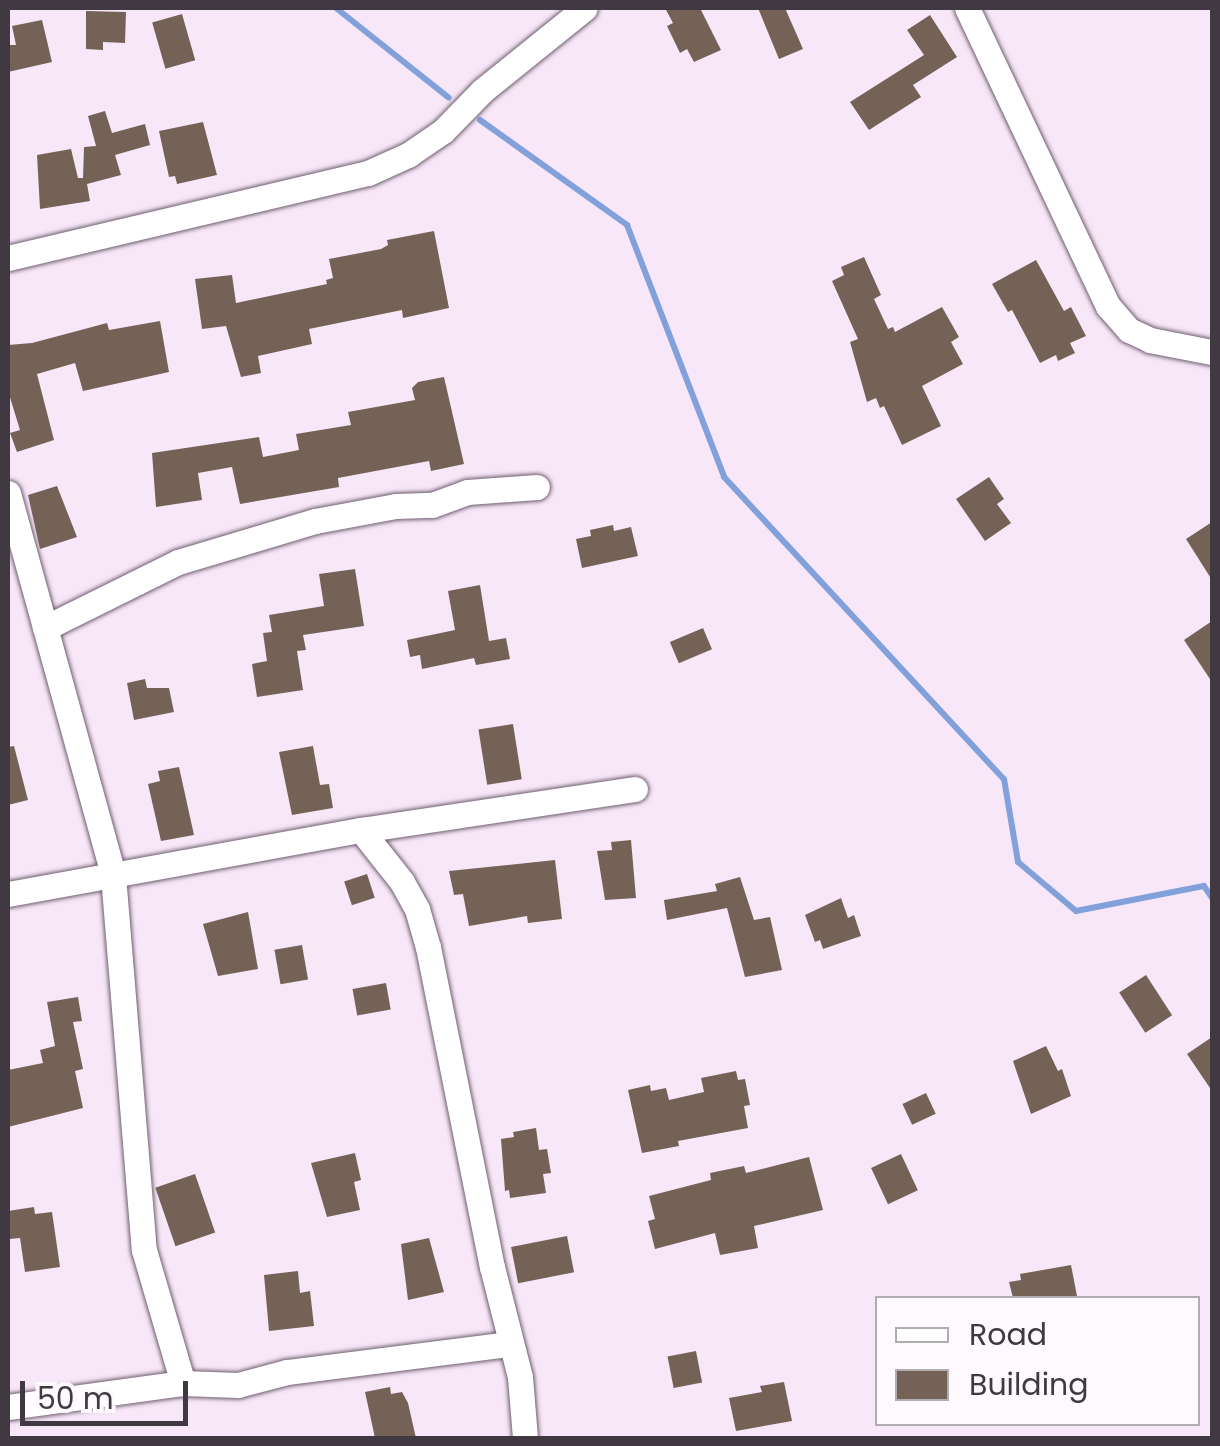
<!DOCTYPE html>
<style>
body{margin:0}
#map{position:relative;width:1220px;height:1446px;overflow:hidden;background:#f8e7f9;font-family:Poppins,sans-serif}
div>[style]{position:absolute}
.stream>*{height:6px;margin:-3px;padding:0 3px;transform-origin:3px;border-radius:3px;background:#82a1db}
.building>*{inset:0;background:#756256;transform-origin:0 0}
.roads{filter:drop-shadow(0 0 2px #6e5f6f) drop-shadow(0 0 2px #6e5f6f)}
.street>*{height:25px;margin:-12.5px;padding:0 12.5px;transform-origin:12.5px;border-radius:12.5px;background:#fff}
span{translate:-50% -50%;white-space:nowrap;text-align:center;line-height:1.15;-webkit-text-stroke:10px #fdf9fd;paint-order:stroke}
.frame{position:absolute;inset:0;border:10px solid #403941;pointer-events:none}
.legend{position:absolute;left:875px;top:1296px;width:325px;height:130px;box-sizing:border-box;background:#fdf9fd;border:2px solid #b1acb2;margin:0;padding:12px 18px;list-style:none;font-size:30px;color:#403941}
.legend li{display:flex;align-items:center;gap:20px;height:50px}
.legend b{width:50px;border:2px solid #b1acb2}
.scale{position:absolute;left:20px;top:1381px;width:168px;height:45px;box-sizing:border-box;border:5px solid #403941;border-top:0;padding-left:12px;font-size:30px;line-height:35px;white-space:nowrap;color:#403941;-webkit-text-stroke:8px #fdf9fd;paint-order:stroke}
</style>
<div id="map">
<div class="stream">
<i style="left:336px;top:8px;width:144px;rotate:38.5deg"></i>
<i style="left:480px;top:120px;width:181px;rotate:35.5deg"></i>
<i style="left:627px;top:225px;width:270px;rotate:68.9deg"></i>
<i style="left:724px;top:477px;width:412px;rotate:47.2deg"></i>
<i style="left:1004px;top:779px;width:84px;rotate:80.4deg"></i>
<i style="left:1018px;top:862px;width:76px;rotate:40.2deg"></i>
<i style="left:1076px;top:911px;width:130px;rotate:-11.1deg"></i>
<i style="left:1204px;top:886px;width:14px;rotate:56deg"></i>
</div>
<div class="building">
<i style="clip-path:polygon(665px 8px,700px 8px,721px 50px,694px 62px,687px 49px,680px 53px,667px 26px,673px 23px)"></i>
<i style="clip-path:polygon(758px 8px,785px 8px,803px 49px,779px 59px)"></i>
<i style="clip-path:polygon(86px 11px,126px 12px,125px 43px,103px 42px,103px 50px,86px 49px)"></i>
<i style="left:182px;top:14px;width:48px;height:31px;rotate:74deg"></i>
<i style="clip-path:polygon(930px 15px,957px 57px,913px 85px,921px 97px,869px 130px,850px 102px,924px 55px,907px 30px)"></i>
<i style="clip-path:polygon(42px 20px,52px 62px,8px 72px,8px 45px,16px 45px,12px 26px)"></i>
<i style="clip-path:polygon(105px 111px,112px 133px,145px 124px,150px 145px,115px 155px,121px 175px,87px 184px,90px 201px,40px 209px,37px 155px,71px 149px,78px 178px,83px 178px,84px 147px,96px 146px,88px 116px)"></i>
<i style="clip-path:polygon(203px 122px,217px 175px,177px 184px,175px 176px,169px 177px,159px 131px)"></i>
<i style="clip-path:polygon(434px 231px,449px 308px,403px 318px,402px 310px,309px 329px,312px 344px,258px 356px,261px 373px,241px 377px,226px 326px,202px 329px,195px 279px,232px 275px,236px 303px,327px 284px,326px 280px,333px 278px,329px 259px,381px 249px,388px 245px,387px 240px)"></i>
<i style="clip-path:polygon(864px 257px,881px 295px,874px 299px,888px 329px,893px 327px,895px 332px,942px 307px,959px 337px,951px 342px,963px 364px,922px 386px,941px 426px,902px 445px,884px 406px,880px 408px,876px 398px,867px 402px,850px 342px,858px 339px,832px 281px,844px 275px,841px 267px)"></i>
<i style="clip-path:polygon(1036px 260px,1064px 311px,1071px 307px,1086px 336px,1070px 343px,1075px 353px,1058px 361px,1056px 355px,1040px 363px,1012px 310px,1008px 312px,992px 284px)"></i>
<i style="clip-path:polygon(160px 321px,169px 372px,83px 391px,75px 363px,37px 374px,54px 440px,17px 452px,10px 433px,20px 430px,8px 391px,8px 345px,32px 343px,107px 323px,109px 330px)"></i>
<i style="clip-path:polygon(444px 377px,464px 464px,431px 471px,429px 461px,338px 478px,339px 487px,240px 504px,232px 467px,198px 473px,202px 500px,156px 507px,152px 453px,259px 437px,263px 457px,299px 450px,296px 434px,351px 425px,348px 412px,415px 400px,412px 388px,418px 382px)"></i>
<i style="clip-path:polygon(989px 477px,1004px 499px,997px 504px,1011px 523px,985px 541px,956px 499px)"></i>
<i style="clip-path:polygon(57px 486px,77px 537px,40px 549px,28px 495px)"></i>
<i style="clip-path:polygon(1212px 522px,1212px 580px,1186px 539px)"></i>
<i style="clip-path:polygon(613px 525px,614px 531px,631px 527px,638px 556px,582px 568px,576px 539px,591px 536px,590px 530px)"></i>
<i style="clip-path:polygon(355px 569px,364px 626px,303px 635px,306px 650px,297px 651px,303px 690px,257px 697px,252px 664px,267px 661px,263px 633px,272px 632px,269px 615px,324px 606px,319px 574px)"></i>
<i style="clip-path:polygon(480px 585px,489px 641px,506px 638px,510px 659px,476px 665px,474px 658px,422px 669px,420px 655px,410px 657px,407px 640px,455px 630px,448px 591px)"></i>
<i style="clip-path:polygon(1212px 621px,1212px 682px,1184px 640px)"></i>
<i style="left:703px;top:628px;width:23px;height:36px;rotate:67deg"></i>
<i style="clip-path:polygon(145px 679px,147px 688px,169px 688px,174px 712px,134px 720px,127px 683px)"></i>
<i style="left:513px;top:724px;width:56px;height:35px;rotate:81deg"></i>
<i style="clip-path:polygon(14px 746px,28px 800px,8px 805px,8px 747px)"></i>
<i style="clip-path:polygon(313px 746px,320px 785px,329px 784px,333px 808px,292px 815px,279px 752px)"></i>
<i style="clip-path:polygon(179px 767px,194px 835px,161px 841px,148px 784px,160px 781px,158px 771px)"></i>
<i style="clip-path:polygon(631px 840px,636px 898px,605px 900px,597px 851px,612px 850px,611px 842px)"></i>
<i style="clip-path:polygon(555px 860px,562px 919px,528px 923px,527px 916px,469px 926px,463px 894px,454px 895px,449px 871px)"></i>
<i style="left:367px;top:874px;width:25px;height:24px;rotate:72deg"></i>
<i style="clip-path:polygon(740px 877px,754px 920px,770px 917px,782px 970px,745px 977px,727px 908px,667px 920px,664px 900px,717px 891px,715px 884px)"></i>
<i style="clip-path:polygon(841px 898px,848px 918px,854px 915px,861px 936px,823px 949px,820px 940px,815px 942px,805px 915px)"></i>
<i style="clip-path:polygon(248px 912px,258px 969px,218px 976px,203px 924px)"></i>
<i style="left:302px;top:945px;width:35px;height:28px;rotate:80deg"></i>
<i style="left:1146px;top:975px;width:48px;height:32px;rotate:57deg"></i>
<i style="left:386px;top:983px;width:27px;height:34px;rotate:80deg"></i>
<i style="clip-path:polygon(78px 997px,82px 1021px,73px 1022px,83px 1069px,75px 1071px,83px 1108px,8px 1127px,8px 1070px,43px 1063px,40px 1050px,55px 1046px,47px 1002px)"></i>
<i style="clip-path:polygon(1212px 1037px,1212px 1091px,1187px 1054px)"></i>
<i style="clip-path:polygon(1046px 1046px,1058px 1071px,1062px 1069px,1071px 1096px,1031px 1114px,1013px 1061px)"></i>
<i style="clip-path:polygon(736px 1071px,738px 1080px,745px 1079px,750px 1105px,744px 1106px,748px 1128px,678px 1141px,679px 1146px,642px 1153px,628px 1090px,650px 1085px,651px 1091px,666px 1088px,669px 1100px,704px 1092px,701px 1078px)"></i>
<i style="left:926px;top:1093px;width:23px;height:26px;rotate:65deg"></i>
<i style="clip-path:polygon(536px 1128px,539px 1150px,547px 1149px,551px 1173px,543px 1174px,546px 1193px,510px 1198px,509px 1190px,505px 1191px,501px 1139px,514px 1137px,513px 1132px)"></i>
<i style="clip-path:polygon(355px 1153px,361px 1180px,354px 1182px,360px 1210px,327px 1217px,311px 1163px)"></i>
<i style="left:901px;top:1154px;width:40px;height:33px;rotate:65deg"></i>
<i style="clip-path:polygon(809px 1157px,823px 1210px,754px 1226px,758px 1248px,720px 1255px,715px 1233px,655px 1249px,648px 1221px,655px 1219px,649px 1196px,711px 1180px,710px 1173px,744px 1166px,746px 1173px)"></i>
<i style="left:195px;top:1174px;width:62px;height:42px;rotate:71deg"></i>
<i style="clip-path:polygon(34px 1207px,35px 1214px,52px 1212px,60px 1267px,25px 1272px,20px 1238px,10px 1239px,8px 1211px)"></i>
<i style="left:567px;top:1236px;width:37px;height:57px;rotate:79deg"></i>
<i style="clip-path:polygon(429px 1238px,444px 1292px,408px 1300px,401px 1244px)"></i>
<i style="clip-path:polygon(1071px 1265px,1077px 1296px,1072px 1298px,1013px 1298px,1009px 1282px,1021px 1280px,1020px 1274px)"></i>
<i style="clip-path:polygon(298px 1271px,300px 1293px,310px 1291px,314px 1326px,269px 1331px,264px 1275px)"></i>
<i style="left:696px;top:1351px;width:32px;height:29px;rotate:79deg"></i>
<i style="clip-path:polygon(784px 1382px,792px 1421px,736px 1431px,729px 1398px,762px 1392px,760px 1386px)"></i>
<i style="clip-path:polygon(390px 1387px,391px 1394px,402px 1392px,408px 1403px,416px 1438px,375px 1438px,365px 1392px)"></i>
</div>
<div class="roads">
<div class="street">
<i style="left:967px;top:8px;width:330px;rotate:64.7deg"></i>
<i style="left:1108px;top:306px;width:32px;rotate:49deg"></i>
<i style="left:1129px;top:330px;width:23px;rotate:25deg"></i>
<i style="left:1150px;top:340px;width:63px;rotate:11deg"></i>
<i style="left:8px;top:258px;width:370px;rotate:-13.3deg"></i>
<i style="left:368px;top:173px;width:44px;rotate:-24.2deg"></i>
<i style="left:408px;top:155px;width:42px;rotate:-34.4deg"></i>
<i style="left:443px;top:131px;width:56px;rotate:-45.7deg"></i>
<i style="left:482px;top:91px;width:132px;rotate:-38.9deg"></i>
<i style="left:8px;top:493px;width:396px;rotate:74.6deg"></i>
<i style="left:113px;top:875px;width:376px;rotate:85.3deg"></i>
<i style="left:144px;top:1250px;width:139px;rotate:73.7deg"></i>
<i style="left:45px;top:628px;width:148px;rotate:-26.4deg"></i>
<i style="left:178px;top:562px;width:143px;rotate:-16.7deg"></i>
<i style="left:315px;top:521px;width:82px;rotate:-10.5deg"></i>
<i style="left:396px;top:506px;width:36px;rotate:-2deg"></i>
<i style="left:432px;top:505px;width:37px;rotate:-20deg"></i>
<i style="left:467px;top:492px;width:70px;rotate:-4.1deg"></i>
<i style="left:361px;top:830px;width:66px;rotate:51.7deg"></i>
<i style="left:402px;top:882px;width:31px;rotate:61deg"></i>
<i style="left:417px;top:909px;width:40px;rotate:74deg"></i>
<i style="left:428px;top:947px;width:326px;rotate:78.7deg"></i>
<i style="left:492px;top:1267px;width:114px;rotate:75.7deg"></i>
<i style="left:520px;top:1377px;width:61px;rotate:85.3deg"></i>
<i style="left:8px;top:894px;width:359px;rotate:-10.3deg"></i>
<i style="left:361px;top:830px;width:277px;rotate:-8.5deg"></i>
<i style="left:8px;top:1407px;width:177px;rotate:-7.8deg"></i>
<i style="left:183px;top:1383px;width:55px;rotate:2.1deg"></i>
<i style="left:238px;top:1385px;width:51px;rotate:-14.9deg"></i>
<i style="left:287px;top:1372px;width:224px;rotate:-7.2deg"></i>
</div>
</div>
<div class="frame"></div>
<ul class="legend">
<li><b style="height:12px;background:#fff"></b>Road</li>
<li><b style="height:28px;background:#756256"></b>Building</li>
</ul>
<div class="scale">50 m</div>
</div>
